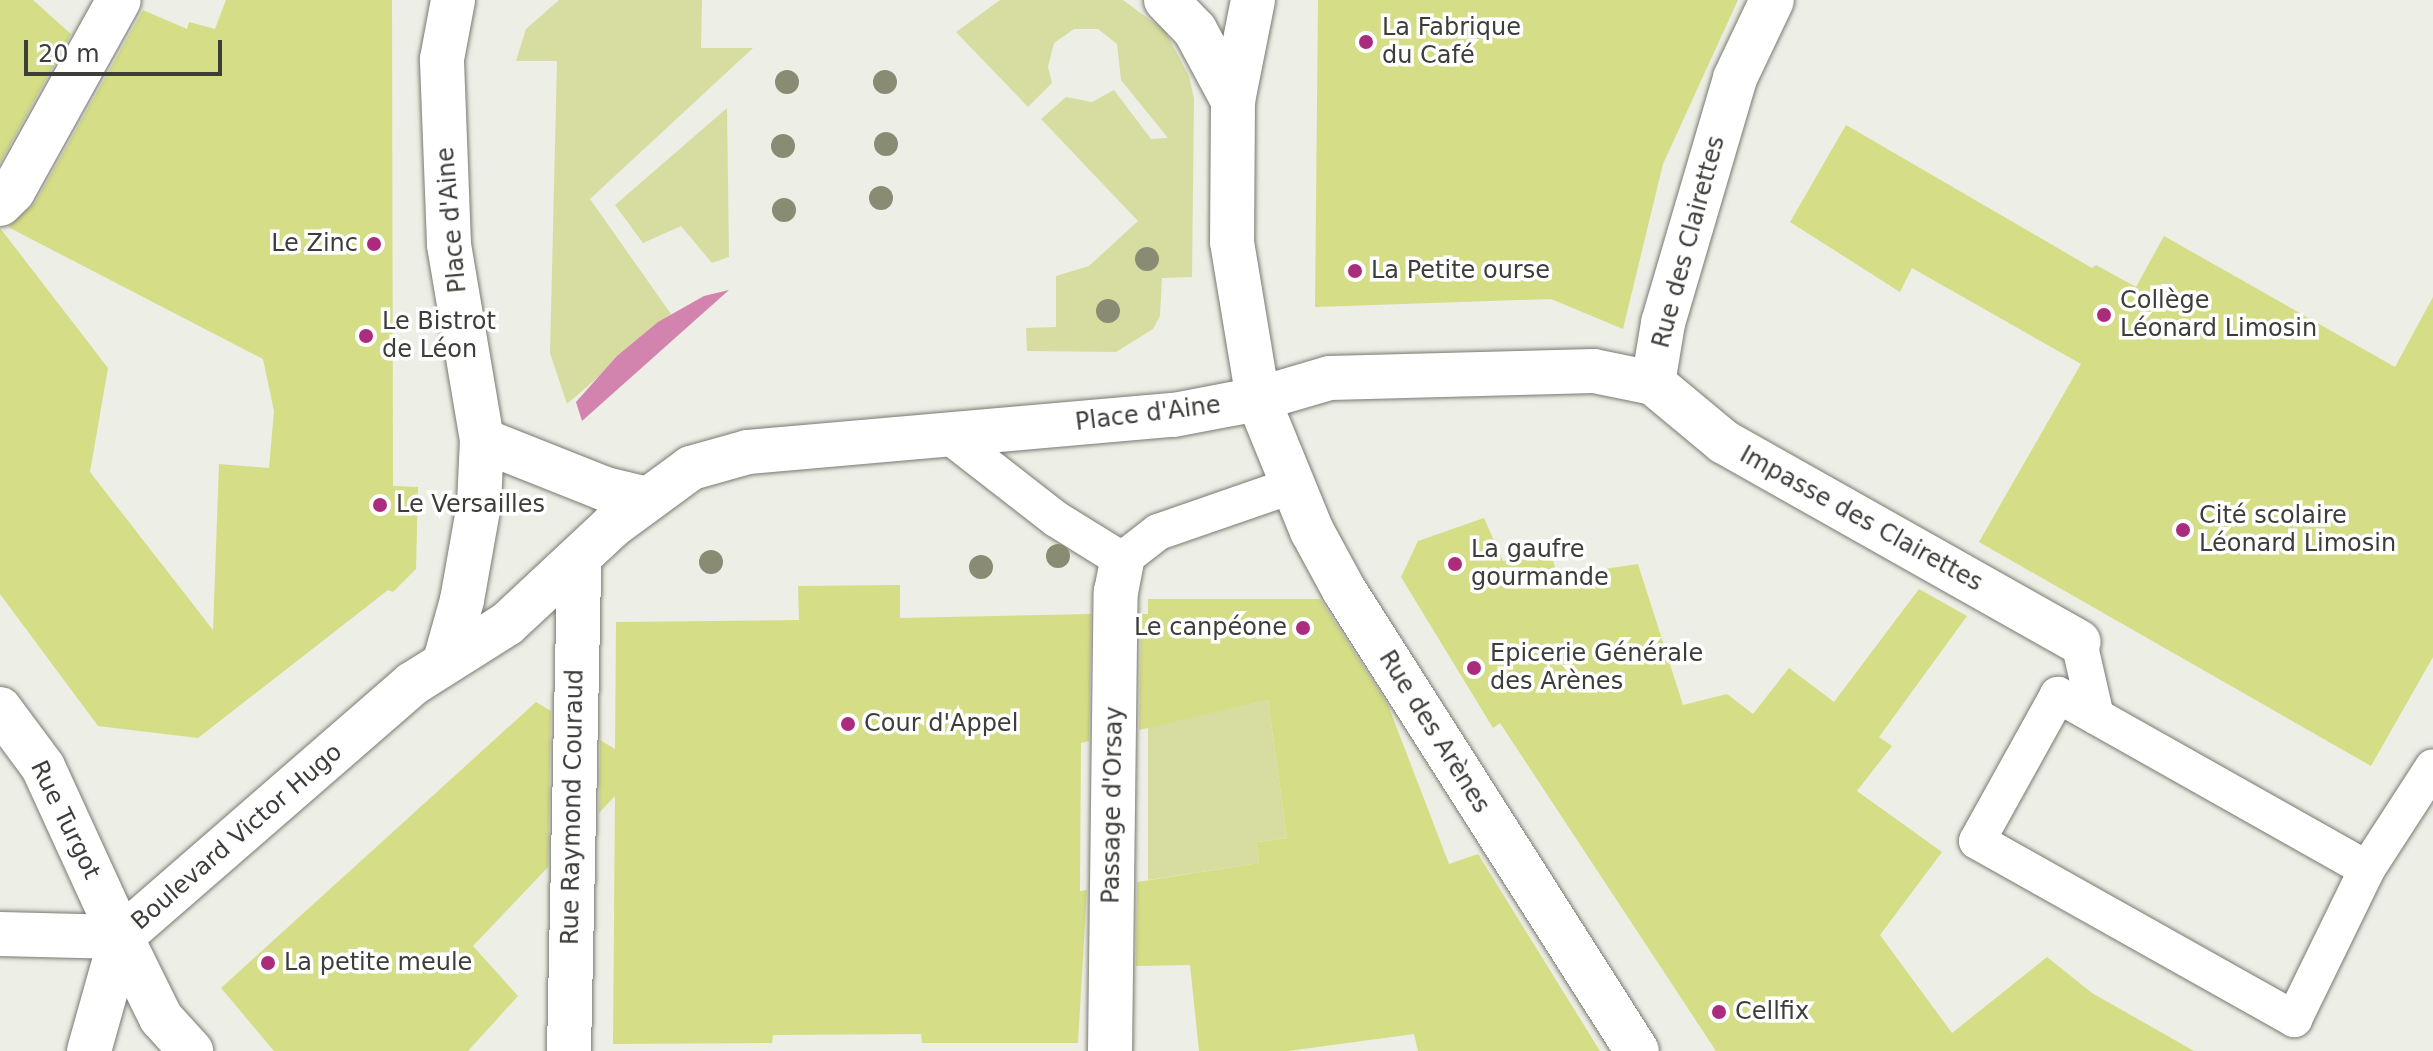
<!DOCTYPE html>
<meta charset="utf-8">
<style>
body{margin:0}
#map{position:relative;width:2433px;height:1051px;overflow:hidden;background:#edeee5;font-family:"DejaVu Sans",sans-serif}
div>[style]{position:absolute}
.green>*{inset:0;background:#d7dda1}
.water>*{inset:0;background:#d284ae}
.building>*{inset:0;background:#d6dd87}
.roads{filter:drop-shadow(0 0 2px #797a72) drop-shadow(0 0 2px #797a72)}
.lane>*{height:36px;margin:-18px;padding:0 18px;transform-origin:18px;border-radius:18px;background:#fff}
.street>*{height:44px;margin:-22px;padding:0 22px;transform-origin:22px;border-radius:22px;background:#fff}
.secondary>*{height:44px;margin:-22px;padding:0 22px;transform-origin:22px;border-radius:22px;background:#fff}
.trees>*{width:24px;height:24px;margin:-12px;border-radius:50%;background:#898c73}
.dots>*{width:22px;height:22px;translate:-50% -50%;box-sizing:border-box;border:4px solid #fff;border-radius:50%}
span{translate:-50% -50%;white-space:nowrap;text-align:center;line-height:1.15;-webkit-text-stroke:7px #fff;paint-order:stroke}
.poi-label{font-size:24px;color:#3d3d39}
.left{translate:0 -50%;text-align:left}
.right{translate:-100% -50%;text-align:right}
.street-label{font-size:24px;color:#3d3d39}
.scale{position:absolute;left:24px;top:40px;width:198px;height:36px;box-sizing:border-box;border:4px solid #3d3d39;border-top:0;padding-left:10px;font-size:24px;line-height:28px;white-space:nowrap;color:#3d3d39;-webkit-text-stroke:6px #fff;paint-order:stroke}
</style>
<div id="map">
<div class="green">
<i style="clip-path:polygon(559px 0,702px 0,701px 48px,753px 48px,590px 199px,671px 314px,567px 404px,550px 353px,557px 61px,516px 61px,526px 29px)"></i>
<i style="clip-path:polygon(1000px 0,1123px 0,1165px 31px,1189px 76px,1194px 99px,1192px 277px,1162px 278px,1160px 316px,1153px 329px,1116px 352px,1027px 351px,1026px 328px,1056px 327px,1056px 276px,1089px 266px,1138px 221px,1041px 119px,1066px 97px,1092px 102px,1114px 90px,1151px 139px,1168px 138px,1121px 80px,1117px 44px,1098px 29px,1074px 29px,1054px 43px,1048px 67px,1052px 83px,1028px 107px,956px 32px)"></i>
<i style="clip-path:polygon(727px 108px,729px 257px,712px 263px,681px 226px,643px 243px,615px 205px)"></i>
<i style="clip-path:polygon(1268px 700px,1287px 838px,1256px 842px,1259px 863px,1148px 880px,1148px 727px)"></i>
</div>
<div class="water">
<i style="clip-path:polygon(729px 290px,582px 421px,576px 402px,617px 356px,658px 322px,704px 296px)"></i>
</div>
<div class="building">
<i style="clip-path:polygon(0 0,33px 0,71px 34px,0 163px)"></i>
<i style="clip-path:polygon(226px 0,392px 0,393px 486px,418px 487px,416px 569px,393px 592px,388px 590px,198px 738px,98px 726px,0 594px,0 228px,108px 368px,90px 472px,213px 630px,219px 464px,269px 468px,274px 411px,263px 359px,8px 227px,35px 203px,143px 10px,187px 29px,189px 22px,215px 29px)"></i>
<i style="clip-path:polygon(1318px 0,1738px 0,1663px 164px,1623px 329px,1551px 299px,1315px 307px)"></i>
<i style="clip-path:polygon(1846px 125px,2092px 268px,2096px 265px,2136px 287px,2164px 236px,2395px 367px,2433px 297px,2433px 657px,2371px 766px,1979px 542px,2081px 364px,1912px 268px,1900px 292px,1790px 222px)"></i>
<i style="clip-path:polygon(1484px 518px,1503px 561px,1551px 551px,1557px 576px,1638px 564px,1683px 705px,1727px 694px,1753px 714px,1789px 668px,1834px 702px,1919px 589px,1967px 616px,1879px 737px,1892px 746px,1857px 791px,1942px 852px,1880px 935px,1952px 1033px,2047px 957px,2092px 993px,2194px 1051px,1716px 1051px,1500px 723px,1493px 728px,1401px 577px,1418px 541px)"></i>
<i style="clip-path:polygon(900px 585px,900px 618px,1091px 614px,1089px 741px,1081px 743px,1080px 891px,1087px 890px,1078px 1043px,922px 1043px,921px 1034px,773px 1035px,772px 1043px,613px 1044px,615px 796px,599px 813px,600px 740px,615px 749px,616px 622px,799px 620px,798px 586px)"></i>
<i style="clip-path:polygon(1148px 599px,1320px 599px,1388px 705px,1449px 864px,1478px 854px,1600px 1051px,1418px 1051px,1414px 1034px,1288px 1051px,1199px 1051px,1190px 965px,1136px 966px,1137px 882px,1259px 863px,1256px 842px,1287px 838px,1268px 700px,1139px 730px,1141px 614px,1148px 614px)"></i>
<i style="clip-path:polygon(536px 702px,551px 711px,548px 867px,473px 946px,518px 996px,468px 1051px,274px 1051px,221px 988px)"></i>
</div>
<div class="roads">
<div class="lane">
<i style="left:948px;top:435px;width:137px;rotate:37.9deg"></i>
<i style="left:1056px;top:519px;width:78px;rotate:31.8deg"></i>
<i style="left:1122px;top:560px;width:46px;rotate:-37.9deg"></i>
<i style="left:1158px;top:532px;width:144px;rotate:-19.1deg"></i>
<i style="left:2079px;top:642px;width:76px;rotate:77.1deg"></i>
<i style="left:2367px;top:869px;width:355px;rotate:-150.6deg"></i>
<i style="left:2058px;top:695px;width:167px;rotate:119deg"></i>
<i style="left:1977px;top:841px;width:364px;rotate:29.3deg"></i>
<i style="left:2294px;top:1019px;width:167px;rotate:-64deg"></i>
<i style="left:2367px;top:869px;width:121px;rotate:-57.1deg"></i>
</div>
<div class="street">
<i style="left:0;top:204px;width:18px;rotate:-45deg"></i>
<i style="left:13px;top:191px;width:218px;rotate:-61deg"></i>
<i style="left:1653px;top:383px;width:92px;rotate:39.7deg"></i>
<i style="left:1724px;top:442px;width:407px;rotate:29.4deg"></i>
<i style="left:1258px;top:399px;width:75px;rotate:-16.3deg"></i>
<i style="left:1330px;top:378px;width:264px;rotate:-1.5deg"></i>
<i style="left:1594px;top:371px;width:60px;rotate:11.5deg"></i>
<i style="left:1653px;top:383px;width:61px;rotate:-80.5deg"></i>
<i style="left:1663px;top:323px;width:255px;rotate:-73.6deg"></i>
<i style="left:1735px;top:78px;width:86px;rotate:-64.6deg"></i>
<i style="left:0;top:709px;width:72px;rotate:53.4deg"></i>
<i style="left:43px;top:767px;width:187px;rotate:65.4deg"></i>
<i style="left:569px;top:1051px;width:489px;rotate:-88.8deg"></i>
<i style="left:1110px;top:1051px;width:459px;rotate:-89.3deg"></i>
<i style="left:1116px;top:592px;width:33px;rotate:-79deg"></i>
</div>
<div class="secondary">
<i style="left:1166px;top:0;width:42px;rotate:46deg"></i>
<i style="left:1195px;top:30px;width:81px;rotate:61.8deg"></i>
<i style="left:1253px;top:0;width:103px;rotate:101.2deg"></i>
<i style="left:1233px;top:101px;width:141px;rotate:90.4deg"></i>
<i style="left:1232px;top:242px;width:159px;rotate:80.6deg"></i>
<i style="left:1258px;top:399px;width:143px;rotate:67.8deg"></i>
<i style="left:1312px;top:531px;width:67px;rotate:61.5deg"></i>
<i style="left:1344px;top:590px;width:546px;rotate:57.56deg"></i>
<i style="left:482px;top:440px;width:132px;rotate:21.7deg"></i>
<i style="left:605px;top:489px;width:43px;rotate:13.4deg"></i>
<i style="left:445px;top:661px;width:63px;rotate:-74.4deg"></i>
<i style="left:462px;top:600px;width:97px;rotate:-79.9deg"></i>
<i style="left:479px;top:505px;width:65px;rotate:-87.4deg"></i>
<i style="left:482px;top:440px;width:199px;rotate:-99.6deg"></i>
<i style="left:449px;top:244px;width:185px;rotate:-92.2deg"></i>
<i style="left:442px;top:59px;width:60px;rotate:-79.4deg"></i>
<i style="left:0;top:934px;width:121px;rotate:1.4deg"></i>
<i style="left:121px;top:937px;width:386px;rotate:-41deg"></i>
<i style="left:412px;top:684px;width:112px;rotate:-32.3deg"></i>
<i style="left:507px;top:624px;width:144px;rotate:-43deg"></i>
<i style="left:612px;top:526px;width:98px;rotate:-36.3deg"></i>
<i style="left:691px;top:468px;width:59px;rotate:-15.7deg"></i>
<i style="left:748px;top:452px;width:428px;rotate:-5deg"></i>
<i style="left:1174px;top:415px;width:86px;rotate:-10.8deg"></i>
<i style="left:121px;top:937px;width:90px;rotate:63.7deg"></i>
<i style="left:161px;top:1018px;width:45px;rotate:47.7deg"></i>
<i style="left:89px;top:1051px;width:118px;rotate:-74.3deg"></i>
</div>
</div>
<div class="trees">
<i style="left:787px;top:82px"></i>
<i style="left:885px;top:82px"></i>
<i style="left:886px;top:144px"></i>
<i style="left:783px;top:146px"></i>
<i style="left:881px;top:198px"></i>
<i style="left:784px;top:210px"></i>
<i style="left:1147px;top:259px"></i>
<i style="left:1108px;top:311px"></i>
<i style="left:1058px;top:556px"></i>
<i style="left:711px;top:562px"></i>
<i style="left:981px;top:567px"></i>
</div>
<div class="dots">
<i style="left:1366px;top:42px;background:#ab2c7c"></i>
<i style="left:374px;top:244px;background:#ab2c7c"></i>
<i style="left:1355px;top:271px;background:#ab2c7c"></i>
<i style="left:2104px;top:315px;background:#ab2c7c"></i>
<i style="left:366px;top:336px;background:#ab2c7c"></i>
<i style="left:380px;top:505px;background:#ab2c7c"></i>
<i style="left:2183px;top:530px;background:#ab2c7c"></i>
<i style="left:1455px;top:564px;background:#ab2c7c"></i>
<i style="left:1303px;top:628px;background:#ab2c7c"></i>
<i style="left:1474px;top:668px;background:#ab2c7c"></i>
<i style="left:848px;top:724px;background:#ab2c7c"></i>
<i style="left:268px;top:963px;background:#ab2c7c"></i>
<i style="left:1719px;top:1012px;background:#ab2c7c"></i>
</div>
<div class="poi-label">
<span class="left" style="left:1382px;top:42px">La Fabrique<br>du Café</span>
<span class="right" style="left:358px;top:244px">Le Zinc</span>
<span class="left" style="left:1371px;top:271px">La Petite ourse</span>
<span class="left" style="left:2120px;top:315px">Collège<br>Léonard Limosin</span>
<span class="left" style="left:382px;top:336px">Le Bistrot<br>de Léon</span>
<span class="left" style="left:396px;top:505px">Le Versailles</span>
<span class="left" style="left:2199px;top:530px">Cité scolaire<br>Léonard Limosin</span>
<span class="left" style="left:1471px;top:564px">La gaufre<br>gourmande</span>
<span class="right" style="left:1287px;top:628px">Le canpéone</span>
<span class="left" style="left:1490px;top:668px">Epicerie Générale<br>des Arènes</span>
<span class="left" style="left:864px;top:724px">Cour d'Appel</span>
<span class="left" style="left:284px;top:963px">La petite meule</span>
<span class="left" style="left:1735px;top:1012px">Cellfix</span>
</div>
<div class="street-label">
<span style="left:452px;top:220px;rotate:-95deg">Place d'Aine</span>
<span style="left:1689px;top:242px;rotate:-75deg">Rue des Clairettes</span>
<span style="left:1148px;top:414px;rotate:-7deg">Place d'Aine</span>
<span style="left:1861px;top:519px;rotate:29deg">Impasse des Clairettes</span>
<span style="left:1434px;top:732px;rotate:58deg">Rue des Arènes</span>
<span style="left:1113px;top:805px;rotate:-89deg">Passage d'Orsay</span>
<span style="left:573px;top:807px;rotate:-89deg">Rue Raymond Couraud</span>
<span style="left:65px;top:820px;rotate:64deg">Rue Turgot</span>
<span style="left:237px;top:837px;rotate:-41deg">Boulevard Victor Hugo</span>
</div>
<div class="scale">20 m</div>
</div>
